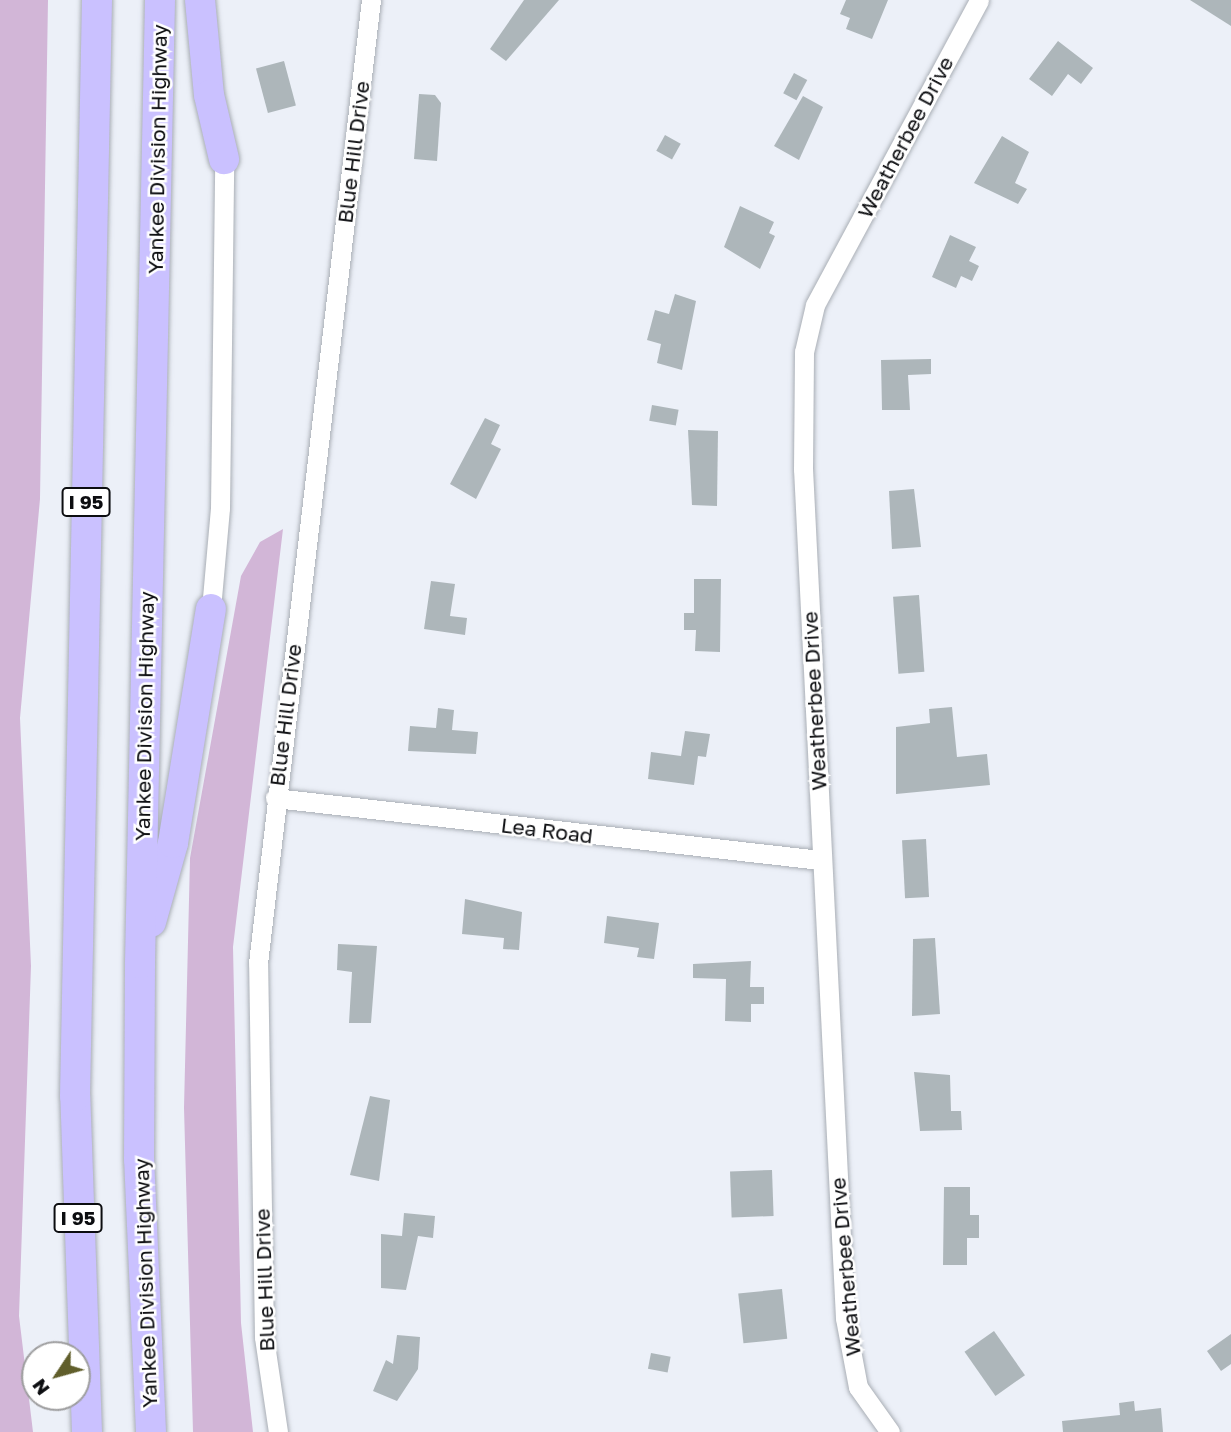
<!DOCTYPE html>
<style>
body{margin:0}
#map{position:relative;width:1231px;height:1432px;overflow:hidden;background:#ecf0f8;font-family:"Golos Text",sans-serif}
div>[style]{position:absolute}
.green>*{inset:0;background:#d2b6d7}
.building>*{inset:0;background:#adb6ba;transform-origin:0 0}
.roads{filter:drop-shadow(0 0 2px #a9aeb5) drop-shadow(0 0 2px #a9aeb5)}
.minor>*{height:19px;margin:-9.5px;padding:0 9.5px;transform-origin:9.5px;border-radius:9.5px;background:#fff}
.highway>*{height:30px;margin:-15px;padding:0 15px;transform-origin:15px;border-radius:15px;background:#cac1ff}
span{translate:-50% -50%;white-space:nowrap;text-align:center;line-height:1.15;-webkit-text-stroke:5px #fff;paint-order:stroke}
.shield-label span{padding:2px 5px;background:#fff;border:2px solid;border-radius:5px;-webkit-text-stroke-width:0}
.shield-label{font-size:19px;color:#0c0d10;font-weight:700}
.street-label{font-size:21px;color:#0c0d10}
.north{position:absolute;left:21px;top:1341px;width:70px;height:70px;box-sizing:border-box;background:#fff;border:2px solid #9e9e9f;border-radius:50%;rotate:234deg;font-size:19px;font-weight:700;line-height:28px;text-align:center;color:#0c0d10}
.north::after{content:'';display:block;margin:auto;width:24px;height:32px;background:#605e2b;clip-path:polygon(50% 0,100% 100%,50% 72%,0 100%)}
</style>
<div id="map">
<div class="green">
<i style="clip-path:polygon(0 0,48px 0,40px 499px,20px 718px,31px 966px,19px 1316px,33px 1432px,0 1432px)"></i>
<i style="clip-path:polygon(283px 529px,233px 947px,241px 1323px,253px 1432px,193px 1432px,184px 1108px,190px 858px,241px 576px,260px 542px)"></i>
</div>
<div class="building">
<i style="clip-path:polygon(524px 0,559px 0,506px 61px,490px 49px)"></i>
<i style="clip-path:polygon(846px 0,888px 0,872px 39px,846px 29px,850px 18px,840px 14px)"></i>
<i style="clip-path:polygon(1190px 0,1231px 0,1231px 26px)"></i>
<i style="clip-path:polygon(1058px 41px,1093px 68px,1081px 84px,1068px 74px,1052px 96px,1029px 79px)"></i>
<i style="left:284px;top:61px;width:46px;height:29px;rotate:75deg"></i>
<i style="left:794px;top:73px;width:15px;height:23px;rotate:28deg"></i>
<i style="clip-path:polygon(419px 94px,435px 95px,441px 103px,437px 161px,414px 159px)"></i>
<i style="clip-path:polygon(803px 96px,823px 107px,799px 160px,774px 146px)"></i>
<i style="left:665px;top:135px;width:18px;height:18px;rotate:29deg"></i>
<i style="clip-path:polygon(1002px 136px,1029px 152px,1015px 183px,1027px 189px,1018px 204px,974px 183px)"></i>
<i style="clip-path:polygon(740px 206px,774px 222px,769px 233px,775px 236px,760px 269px,724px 247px)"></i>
<i style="clip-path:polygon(950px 235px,976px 247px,969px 261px,979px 266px,972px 281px,961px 276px,956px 288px,932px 277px)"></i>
<i style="clip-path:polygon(675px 294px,696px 301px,682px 370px,657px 363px,661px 344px,647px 340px,655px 310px,669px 314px)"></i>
<i style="clip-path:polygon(931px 359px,931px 374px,908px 375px,910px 410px,882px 410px,881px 360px)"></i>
<i style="left:652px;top:405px;width:27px;height:16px;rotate:10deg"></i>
<i style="clip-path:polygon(485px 418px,500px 425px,491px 444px,501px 449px,476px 499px,450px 484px)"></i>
<i style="clip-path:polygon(688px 430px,718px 431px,717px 506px,692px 505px)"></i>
<i style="clip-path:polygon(914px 489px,921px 547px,892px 549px,889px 491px)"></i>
<i style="clip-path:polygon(694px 579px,721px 579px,720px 652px,695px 651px,696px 630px,684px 630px,684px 613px,694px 613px)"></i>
<i style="clip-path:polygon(431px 581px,455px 584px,450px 616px,467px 618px,465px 635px,424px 629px)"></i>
<i style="left:919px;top:595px;width:77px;height:26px;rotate:86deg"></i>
<i style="clip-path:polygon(952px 707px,957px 757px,987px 754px,990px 785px,896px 794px,896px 727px,930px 723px,929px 709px)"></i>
<i style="clip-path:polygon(438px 708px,454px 710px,452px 730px,478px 732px,476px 754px,408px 751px,410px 726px,436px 728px)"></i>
<i style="clip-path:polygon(685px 731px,710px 734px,706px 757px,698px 756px,694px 785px,648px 779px,651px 752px,681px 756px)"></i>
<i style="left:926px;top:839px;width:58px;height:24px;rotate:87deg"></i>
<i style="clip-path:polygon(465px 899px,522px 912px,519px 950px,503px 949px,504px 938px,462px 934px)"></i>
<i style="clip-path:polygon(607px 916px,659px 923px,654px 959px,637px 957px,639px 948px,604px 943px)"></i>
<i style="clip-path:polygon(935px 938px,940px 1014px,912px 1016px,913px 939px)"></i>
<i style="clip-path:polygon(338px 944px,377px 946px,371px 1023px,349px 1023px,352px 972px,337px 970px)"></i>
<i style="clip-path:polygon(751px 961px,750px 987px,764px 987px,764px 1004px,751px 1004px,751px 1022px,725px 1021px,726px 979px,693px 978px,693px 964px)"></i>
<i style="clip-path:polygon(914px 1072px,950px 1075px,951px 1111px,961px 1111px,962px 1130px,920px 1131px)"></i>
<i style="clip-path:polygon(370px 1096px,390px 1100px,379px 1181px,350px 1175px)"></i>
<i style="left:772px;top:1170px;width:46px;height:42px;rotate:88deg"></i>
<i style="clip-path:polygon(944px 1187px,970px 1187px,970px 1215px,979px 1215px,979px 1238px,967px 1238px,967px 1265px,943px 1265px)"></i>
<i style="clip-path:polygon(404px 1213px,435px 1216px,433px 1238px,418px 1236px,406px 1290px,381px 1288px,381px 1234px,402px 1236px)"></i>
<i style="left:782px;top:1289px;width:50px;height:44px;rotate:84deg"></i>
<i style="left:994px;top:1331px;width:54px;height:36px;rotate:55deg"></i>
<i style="clip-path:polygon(1231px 1334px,1231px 1364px,1221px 1371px,1207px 1351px)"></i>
<i style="clip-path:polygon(397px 1335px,420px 1337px,418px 1369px,397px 1401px,373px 1391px,386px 1360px,393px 1364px)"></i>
<i style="left:651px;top:1353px;width:20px;height:16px;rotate:11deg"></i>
<i style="clip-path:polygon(1134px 1401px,1135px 1411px,1161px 1408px,1163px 1432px,1063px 1432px,1062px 1421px,1120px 1415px,1119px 1403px)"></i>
</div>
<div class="roads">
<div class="minor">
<i style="left:211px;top:609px;width:101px;rotate:-84.9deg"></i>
<i style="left:220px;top:508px;width:349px;rotate:-89.3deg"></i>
<i style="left:275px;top:798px;width:549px;rotate:6.49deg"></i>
<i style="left:278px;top:1432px;width:96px;rotate:-98.4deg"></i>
<i style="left:264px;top:1337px;width:374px;rotate:-90.9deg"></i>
<i style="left:258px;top:963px;width:970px;rotate:-83.31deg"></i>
<i style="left:890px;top:1432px;width:55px;rotate:-125.4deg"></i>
<i style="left:858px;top:1387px;width:70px;rotate:-100.7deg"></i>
<i style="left:845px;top:1318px;width:850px;rotate:-92.83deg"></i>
<i style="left:803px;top:469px;width:117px;rotate:-89.5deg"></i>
<i style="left:804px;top:352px;width:48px;rotate:-76.8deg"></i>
<i style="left:815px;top:305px;width:346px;rotate:-61.7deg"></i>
</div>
<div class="highway">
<i style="left:200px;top:0;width:95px;rotate:84.6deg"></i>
<i style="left:209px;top:95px;width:66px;rotate:76.8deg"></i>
<i style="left:151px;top:922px;width:82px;rotate:-74.4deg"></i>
<i style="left:173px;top:843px;width:237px;rotate:-80.8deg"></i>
<i style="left:87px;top:1432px;width:336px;rotate:-92deg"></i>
<i style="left:75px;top:1096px;width:1096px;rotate:-88.85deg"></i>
<i style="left:151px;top:1432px;width:273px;rotate:-92.5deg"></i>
<i style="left:139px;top:1159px;width:196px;rotate:-89.7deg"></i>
<i style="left:140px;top:963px;width:963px;rotate:-88.81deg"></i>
</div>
</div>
<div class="shield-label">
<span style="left:86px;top:502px">I 95</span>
<span style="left:78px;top:1218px">I 95</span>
</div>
<div class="street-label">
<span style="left:905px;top:137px;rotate:-62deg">Weatherbee Drive</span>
<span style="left:157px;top:149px;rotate:-89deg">Yankee Division Highway</span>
<span style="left:353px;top:152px;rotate:-83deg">Blue Hill Drive</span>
<span style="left:814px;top:701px;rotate:-93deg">Weatherbee Drive</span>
<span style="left:285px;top:715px;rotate:-83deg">Blue Hill Drive</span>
<span style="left:144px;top:716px;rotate:-89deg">Yankee Division Highway</span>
<span style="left:547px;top:830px;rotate:7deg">Lea Road</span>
<span style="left:845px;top:1267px;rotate:-95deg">Weatherbee Drive</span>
<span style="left:264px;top:1280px;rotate:-92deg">Blue Hill Drive</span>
<span style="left:145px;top:1283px;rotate:-92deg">Yankee Division Highway</span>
</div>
<div class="north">N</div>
</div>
